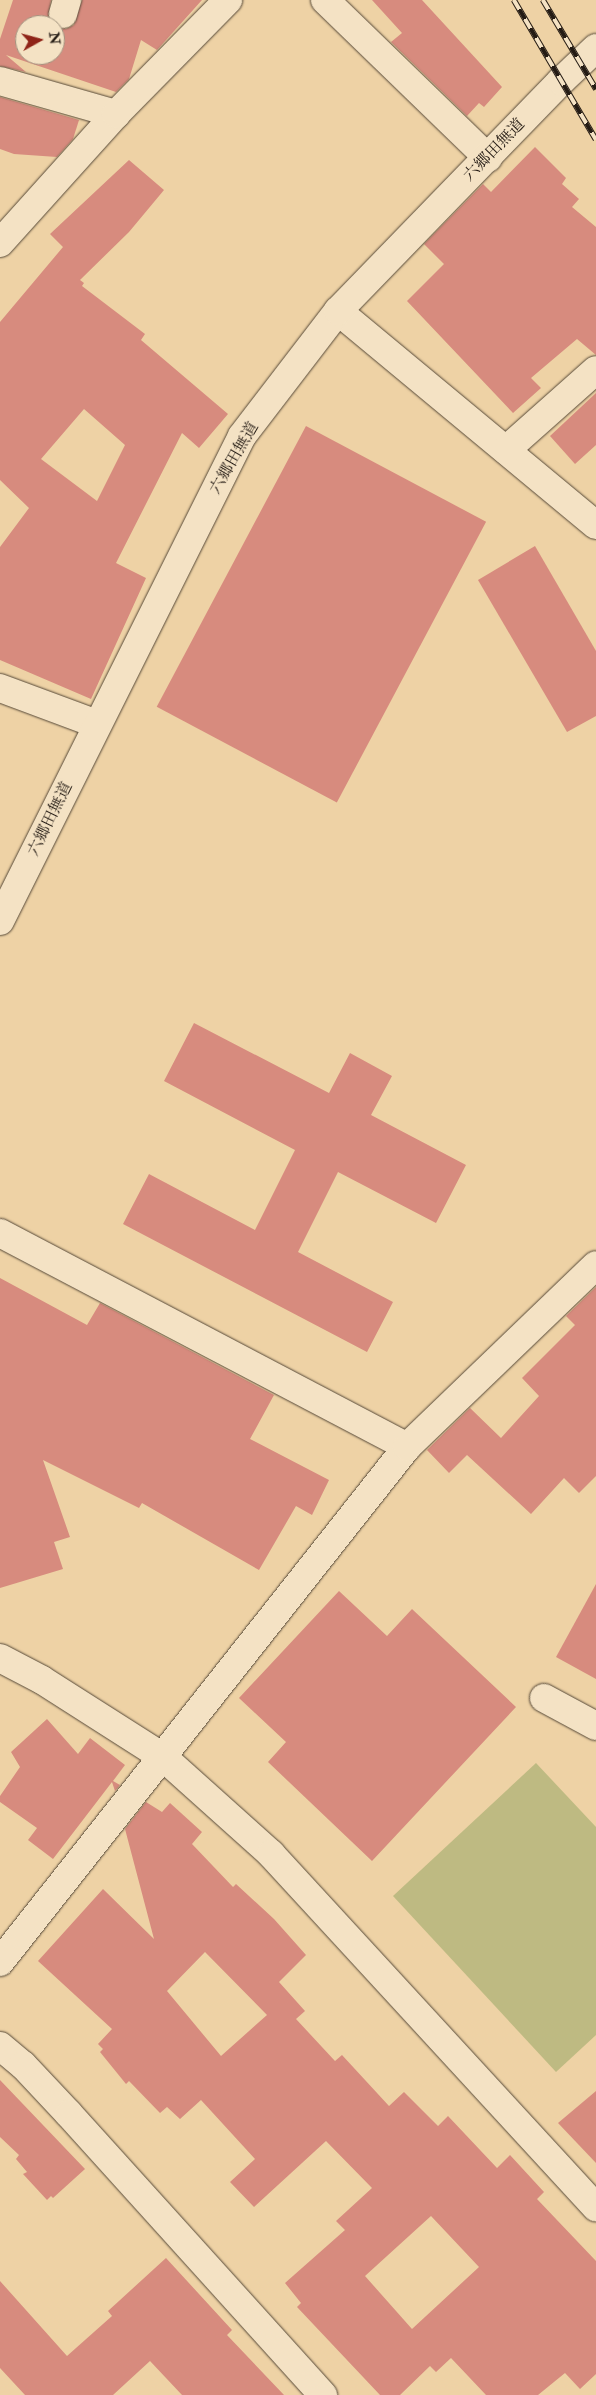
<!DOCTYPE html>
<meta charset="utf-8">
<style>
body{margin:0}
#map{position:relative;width:596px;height:2395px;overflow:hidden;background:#eed2a5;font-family:"IM FELL Double Pica","Noto Serif JP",serif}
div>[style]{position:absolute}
.green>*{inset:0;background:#beba82}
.building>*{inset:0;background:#d78b7e;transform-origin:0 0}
.roads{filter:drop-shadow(0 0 1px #564938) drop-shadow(0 0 1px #564938)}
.minor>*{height:28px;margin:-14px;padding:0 14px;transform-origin:14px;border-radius:14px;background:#f4e2c4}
.rail>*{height:5.5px;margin-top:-2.75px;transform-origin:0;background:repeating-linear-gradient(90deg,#f4e2c4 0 11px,#241b14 0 22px);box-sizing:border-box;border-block:1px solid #241b14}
span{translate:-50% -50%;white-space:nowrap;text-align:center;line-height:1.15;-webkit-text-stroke:4px #f4e2c4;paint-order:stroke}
.street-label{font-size:16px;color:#241b14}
.north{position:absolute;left:15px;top:15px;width:50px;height:50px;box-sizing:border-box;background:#f4e2c4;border:1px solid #a1927e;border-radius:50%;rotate:83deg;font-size:14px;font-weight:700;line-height:20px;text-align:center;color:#241b14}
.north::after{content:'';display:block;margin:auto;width:18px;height:22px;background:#8f2418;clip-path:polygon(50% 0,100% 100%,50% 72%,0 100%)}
</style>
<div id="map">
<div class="green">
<i style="clip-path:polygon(536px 1763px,596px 1827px,596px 2035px,556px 2072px,393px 1896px)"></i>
</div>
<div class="building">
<i style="clip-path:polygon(13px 0,51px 0,48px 17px,52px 25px,25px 25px,25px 55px,55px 55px,55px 27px,66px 29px,74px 25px,82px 0,202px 0,157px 50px,141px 40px,129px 79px,116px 92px,6px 55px,26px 72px,0 66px,0 39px)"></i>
<i style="clip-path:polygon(372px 0,422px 0,502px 87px,484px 107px,479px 103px,467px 116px,391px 42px,402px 33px)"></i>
<i style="clip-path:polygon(0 97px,79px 120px,73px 139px,57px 157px,14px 154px,0 149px)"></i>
<i style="clip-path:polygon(535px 147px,566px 178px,562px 184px,579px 199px,572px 207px,596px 227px,596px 355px,577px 339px,531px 378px,541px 388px,513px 413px,407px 301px,444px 264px,424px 244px,483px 184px,491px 192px)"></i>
<i style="clip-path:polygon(evenodd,129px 160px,164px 190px,129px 232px,80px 280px,84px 283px,82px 286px,145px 334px,141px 340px,228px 414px,199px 448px,182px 433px,116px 563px,146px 578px,91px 699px,0 660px,0 547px,29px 508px,0 480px,0 322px,63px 247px,50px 234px,129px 160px,84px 409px,125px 445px,97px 501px,41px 459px,84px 409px)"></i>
<i style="clip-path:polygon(596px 393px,596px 445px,575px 464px,550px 436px)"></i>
<i style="left:306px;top:426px;width:204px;height:318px;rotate:28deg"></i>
<i style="clip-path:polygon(535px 546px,596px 651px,596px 716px,567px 732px,478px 580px)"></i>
<i style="clip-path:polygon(194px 1023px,329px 1093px,350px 1053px,392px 1076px,371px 1115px,466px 1165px,436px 1223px,338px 1172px,298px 1252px,393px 1302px,367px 1352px,123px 1224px,149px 1174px,255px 1230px,295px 1150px,164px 1081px)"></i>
<i style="clip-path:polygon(0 1278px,87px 1325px,100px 1303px,274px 1395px,250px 1439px,329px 1480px,312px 1515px,296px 1506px,259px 1570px,142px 1503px,139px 1508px,43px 1460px,70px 1537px,54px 1542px,63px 1569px,0 1588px)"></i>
<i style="clip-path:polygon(596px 1287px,596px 1476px,579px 1493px,564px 1478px,531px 1514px,467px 1455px,449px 1473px,427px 1450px,470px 1408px,501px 1438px,539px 1396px,522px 1378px,575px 1325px,566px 1316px)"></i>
<i style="clip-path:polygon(596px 1584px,596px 1679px,556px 1657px)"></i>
<i style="clip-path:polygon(339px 1591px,387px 1636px,412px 1609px,516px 1707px,372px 1861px,268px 1762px,286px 1742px,239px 1698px)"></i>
<i style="clip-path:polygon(47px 1719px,78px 1754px,90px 1738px,125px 1765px,113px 1781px,120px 1785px,115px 1791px,112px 1782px,53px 1859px,28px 1840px,37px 1828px,0 1802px,0 1796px,20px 1767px,11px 1752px)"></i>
<i style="clip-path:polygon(evenodd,146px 1802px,162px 1812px,170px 1803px,202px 1832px,192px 1844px,233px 1887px,236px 1884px,274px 1919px,306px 1955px,279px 1982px,305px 2011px,296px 2019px,335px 2061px,342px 2055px,389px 2106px,404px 2092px,438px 2126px,448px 2116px,497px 2168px,510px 2155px,544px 2192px,537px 2199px,596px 2261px,596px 2374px,580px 2389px,565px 2373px,538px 2395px,486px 2395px,451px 2358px,436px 2372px,430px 2366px,400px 2395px,380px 2395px,297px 2307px,301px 2303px,285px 2283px,345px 2230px,336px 2221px,372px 2188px,326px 2141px,254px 2207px,230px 2182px,255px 2159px,201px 2100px,180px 2119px,167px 2107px,160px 2113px,129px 2081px,126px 2084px,100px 2052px,103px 2049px,98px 2044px,112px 2029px,38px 1961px,103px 1889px,154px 1939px,125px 1829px,146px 1802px,205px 1952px,267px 2015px,221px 2056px,167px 1991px,205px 1952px,146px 1802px,431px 2216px,479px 2267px,412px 2329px,365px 2276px,431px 2216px)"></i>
<i style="clip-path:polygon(0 2080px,85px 2169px,53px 2198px,51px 2196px,47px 2200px,23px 2174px,27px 2172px,16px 2159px,19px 2155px,0 2137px)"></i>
<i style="clip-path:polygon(596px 2091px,596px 2163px,558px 2123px)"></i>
<i style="clip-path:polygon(166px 2258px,232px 2330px,227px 2335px,284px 2395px,182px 2395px,150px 2361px,113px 2395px,25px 2395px,0 2368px,0 2281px,67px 2356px,112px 2316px,108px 2311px)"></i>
</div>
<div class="roads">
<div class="minor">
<i style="left:325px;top:0;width:227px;rotate:44.1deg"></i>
<i style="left:63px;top:14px;width:15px;rotate:-74deg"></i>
<i style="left:0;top:81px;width:121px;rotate:15.9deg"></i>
<i style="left:0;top:243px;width:173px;rotate:-48deg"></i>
<i style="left:116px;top:114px;width:160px;rotate:-45.5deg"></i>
<i style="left:338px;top:311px;width:335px;rotate:39.7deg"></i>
<i style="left:506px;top:450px;width:120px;rotate:-41.6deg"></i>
<i style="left:0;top:688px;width:103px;rotate:20.4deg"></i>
<i style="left:0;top:921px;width:542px;rotate:-63.48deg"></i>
<i style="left:242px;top:436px;width:158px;rotate:-52.5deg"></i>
<i style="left:338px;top:311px;width:320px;rotate:-45.9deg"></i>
<i style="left:561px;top:81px;width:48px;rotate:-43.3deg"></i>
<i style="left:0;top:1233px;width:460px;rotate:27.7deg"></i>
<i style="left:0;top:1658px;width:47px;rotate:27.6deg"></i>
<i style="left:42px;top:1680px;width:143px;rotate:32.5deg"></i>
<i style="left:163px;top:1757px;width:145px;rotate:41.9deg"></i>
<i style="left:271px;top:1854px;width:480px;rotate:47.4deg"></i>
<i style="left:544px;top:1698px;width:59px;rotate:28.3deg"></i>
<i style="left:0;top:1962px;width:656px;rotate:-51.68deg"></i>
<i style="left:407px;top:1447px;width:262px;rotate:-43.9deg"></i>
<i style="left:0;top:2046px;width:30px;rotate:40deg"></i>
<i style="left:23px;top:2065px;width:67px;rotate:46.8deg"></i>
<i style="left:69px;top:2114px;width:379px;rotate:47.9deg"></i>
</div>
</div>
<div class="rail">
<i style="left:514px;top:0;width:162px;rotate:59.6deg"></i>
<i style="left:543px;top:0;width:104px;rotate:59.2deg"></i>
</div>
<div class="street-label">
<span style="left:494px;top:150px;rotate:-46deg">六郷田無道</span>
<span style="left:234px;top:458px;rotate:-60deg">六郷田無道</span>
<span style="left:50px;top:819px;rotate:-64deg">六郷田無道</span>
</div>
<div class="north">N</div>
</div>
